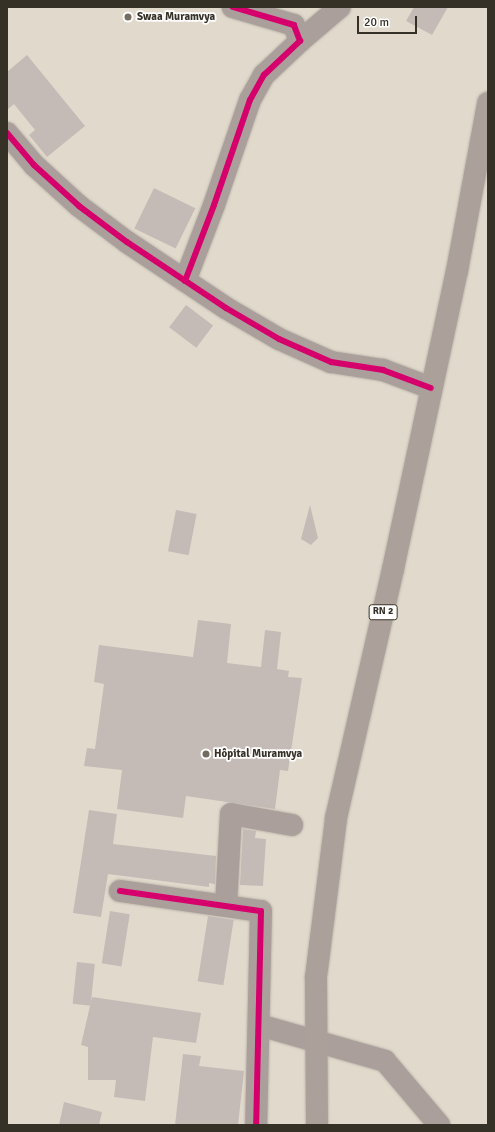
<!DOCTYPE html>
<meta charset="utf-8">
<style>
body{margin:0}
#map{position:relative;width:495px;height:1132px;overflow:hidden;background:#e1dacc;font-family:Signika,sans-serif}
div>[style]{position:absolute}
.building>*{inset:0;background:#c4bbb7;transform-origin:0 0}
.roads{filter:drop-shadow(0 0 1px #bdb7ad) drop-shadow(0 0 1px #bdb7ad)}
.minor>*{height:22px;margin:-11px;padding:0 11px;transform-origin:11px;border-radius:11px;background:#ab9f9c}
.major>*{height:22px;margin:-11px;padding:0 11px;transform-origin:11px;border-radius:11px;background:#aca19a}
.cycleway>*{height:6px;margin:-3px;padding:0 3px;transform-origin:3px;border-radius:3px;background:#d6006c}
.dots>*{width:11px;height:11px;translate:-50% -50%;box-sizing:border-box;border:2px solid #fff;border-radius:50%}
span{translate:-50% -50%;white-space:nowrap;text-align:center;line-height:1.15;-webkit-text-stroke:3.5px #fff;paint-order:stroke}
.shield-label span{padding:1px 3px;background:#fff;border:1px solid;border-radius:3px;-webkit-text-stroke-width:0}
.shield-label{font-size:10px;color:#363127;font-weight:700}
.poi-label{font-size:11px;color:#363127;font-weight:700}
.left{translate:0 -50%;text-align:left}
.frame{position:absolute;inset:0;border:8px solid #363127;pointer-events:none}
.scale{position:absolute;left:357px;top:16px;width:60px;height:18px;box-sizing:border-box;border:2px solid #363127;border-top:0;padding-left:5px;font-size:12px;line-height:14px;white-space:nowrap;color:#363127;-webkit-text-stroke:3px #fff;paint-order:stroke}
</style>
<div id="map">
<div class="building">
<i style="clip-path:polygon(414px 7px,448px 7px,432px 35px,406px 21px)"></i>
<i style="clip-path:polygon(27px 55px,85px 126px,47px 157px,29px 135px,35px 130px,14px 104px,7px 110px,7px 72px)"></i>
<i style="left:154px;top:188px;width:46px;height:45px;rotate:26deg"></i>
<i style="left:186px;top:305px;width:34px;height:28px;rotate:37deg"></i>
<i style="clip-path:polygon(310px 505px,318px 538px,311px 545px,301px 539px)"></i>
<i style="left:176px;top:510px;width:21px;height:42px;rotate:11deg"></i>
<i style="clip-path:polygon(198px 620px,231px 624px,227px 663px,261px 667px,265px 630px,281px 632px,277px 669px,289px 671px,288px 677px,302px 678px,288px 771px,280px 770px,275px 809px,186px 796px,183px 818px,117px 809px,122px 770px,84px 766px,87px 748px,95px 749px,104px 684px,94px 682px,99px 645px,193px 657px)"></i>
<i style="clip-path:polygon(89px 810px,117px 814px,113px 844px,216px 856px,215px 884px,209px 883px,209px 887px,108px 874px,101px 917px,73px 913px)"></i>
<i style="clip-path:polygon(243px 829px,256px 831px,255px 838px,266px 839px,263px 886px,240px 885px)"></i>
<i style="left:110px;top:911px;width:20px;height:53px;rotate:9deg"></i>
<i style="left:208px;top:916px;width:26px;height:66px;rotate:9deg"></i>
<i style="left:77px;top:962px;width:18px;height:42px;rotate:6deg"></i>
<i style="clip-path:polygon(92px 997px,201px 1013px,196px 1043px,153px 1037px,145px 1101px,114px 1097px,116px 1080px,88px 1080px,88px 1047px,81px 1045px)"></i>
<i style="clip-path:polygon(183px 1054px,201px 1056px,199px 1066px,244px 1071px,238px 1125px,175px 1125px)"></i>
<i style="clip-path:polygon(64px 1102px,102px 1112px,99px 1125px,59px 1125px)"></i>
</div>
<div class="roads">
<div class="minor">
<i style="left:300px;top:41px;width:52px;rotate:-40.4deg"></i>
<i style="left:7px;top:133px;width:42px;rotate:49.8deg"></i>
<i style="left:34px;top:165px;width:61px;rotate:42.3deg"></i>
<i style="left:79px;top:206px;width:60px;rotate:36.9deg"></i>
<i style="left:127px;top:242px;width:119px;rotate:33.7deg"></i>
<i style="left:226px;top:308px;width:61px;rotate:30.3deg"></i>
<i style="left:279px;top:339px;width:57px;rotate:23.9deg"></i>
<i style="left:331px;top:362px;width:53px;rotate:8.7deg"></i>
<i style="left:383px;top:370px;width:51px;rotate:20.6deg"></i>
<i style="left:185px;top:281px;width:81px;rotate:-69.1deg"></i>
<i style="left:214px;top:205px;width:111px;rotate:-71.1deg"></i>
<i style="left:250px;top:100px;width:29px;rotate:-61deg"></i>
<i style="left:264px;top:75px;width:50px;rotate:-43.4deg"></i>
<i style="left:300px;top:41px;width:17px;rotate:-111deg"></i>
<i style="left:294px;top:25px;width:64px;rotate:-163.6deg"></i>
<i style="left:120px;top:891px;width:142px;rotate:8.1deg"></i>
<i style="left:261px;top:911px;width:214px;rotate:91.3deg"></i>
<i style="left:226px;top:906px;width:92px;rotate:-86.9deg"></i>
<i style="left:231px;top:814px;width:62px;rotate:10.2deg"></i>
<i style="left:259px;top:1025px;width:131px;rotate:15.9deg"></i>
<i style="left:385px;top:1061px;width:84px;rotate:49.8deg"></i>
</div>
<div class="major">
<i style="left:317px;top:1125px;width:148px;rotate:-90.4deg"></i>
<i style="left:316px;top:977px;width:160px;rotate:-82.8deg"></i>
<i style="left:336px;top:818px;width:255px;rotate:-77.1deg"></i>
<i style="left:393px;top:569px;width:305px;rotate:-77.9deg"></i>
<i style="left:457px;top:271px;width:171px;rotate:-79.5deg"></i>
</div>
</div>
<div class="cycleway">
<i style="left:7px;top:133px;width:42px;rotate:49.8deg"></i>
<i style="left:34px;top:165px;width:61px;rotate:42.3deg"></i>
<i style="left:79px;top:206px;width:60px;rotate:36.9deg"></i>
<i style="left:127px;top:242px;width:119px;rotate:33.7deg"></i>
<i style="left:226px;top:308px;width:61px;rotate:30.3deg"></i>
<i style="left:279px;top:339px;width:57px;rotate:23.9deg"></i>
<i style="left:331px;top:362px;width:53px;rotate:8.7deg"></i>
<i style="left:383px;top:370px;width:51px;rotate:20.6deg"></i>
<i style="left:185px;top:281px;width:81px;rotate:-69.1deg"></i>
<i style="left:214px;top:205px;width:111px;rotate:-71.1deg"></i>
<i style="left:250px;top:100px;width:29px;rotate:-61deg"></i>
<i style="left:264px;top:75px;width:50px;rotate:-43.4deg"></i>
<i style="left:300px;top:41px;width:17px;rotate:-111deg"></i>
<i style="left:294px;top:25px;width:64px;rotate:-163.6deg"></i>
<i style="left:120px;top:891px;width:142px;rotate:8.1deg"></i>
<i style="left:261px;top:911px;width:214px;rotate:91.3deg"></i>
</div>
<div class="dots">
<i style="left:128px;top:17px;background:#726c61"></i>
<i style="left:206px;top:754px;background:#726c61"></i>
</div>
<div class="shield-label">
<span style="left:383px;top:612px">RN 2</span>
</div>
<div class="poi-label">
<span class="left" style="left:137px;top:17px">Swaa Muramvya</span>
<span class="left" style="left:214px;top:754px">Hôpital Muramvya</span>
</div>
<div class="frame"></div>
<div class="scale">20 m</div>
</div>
